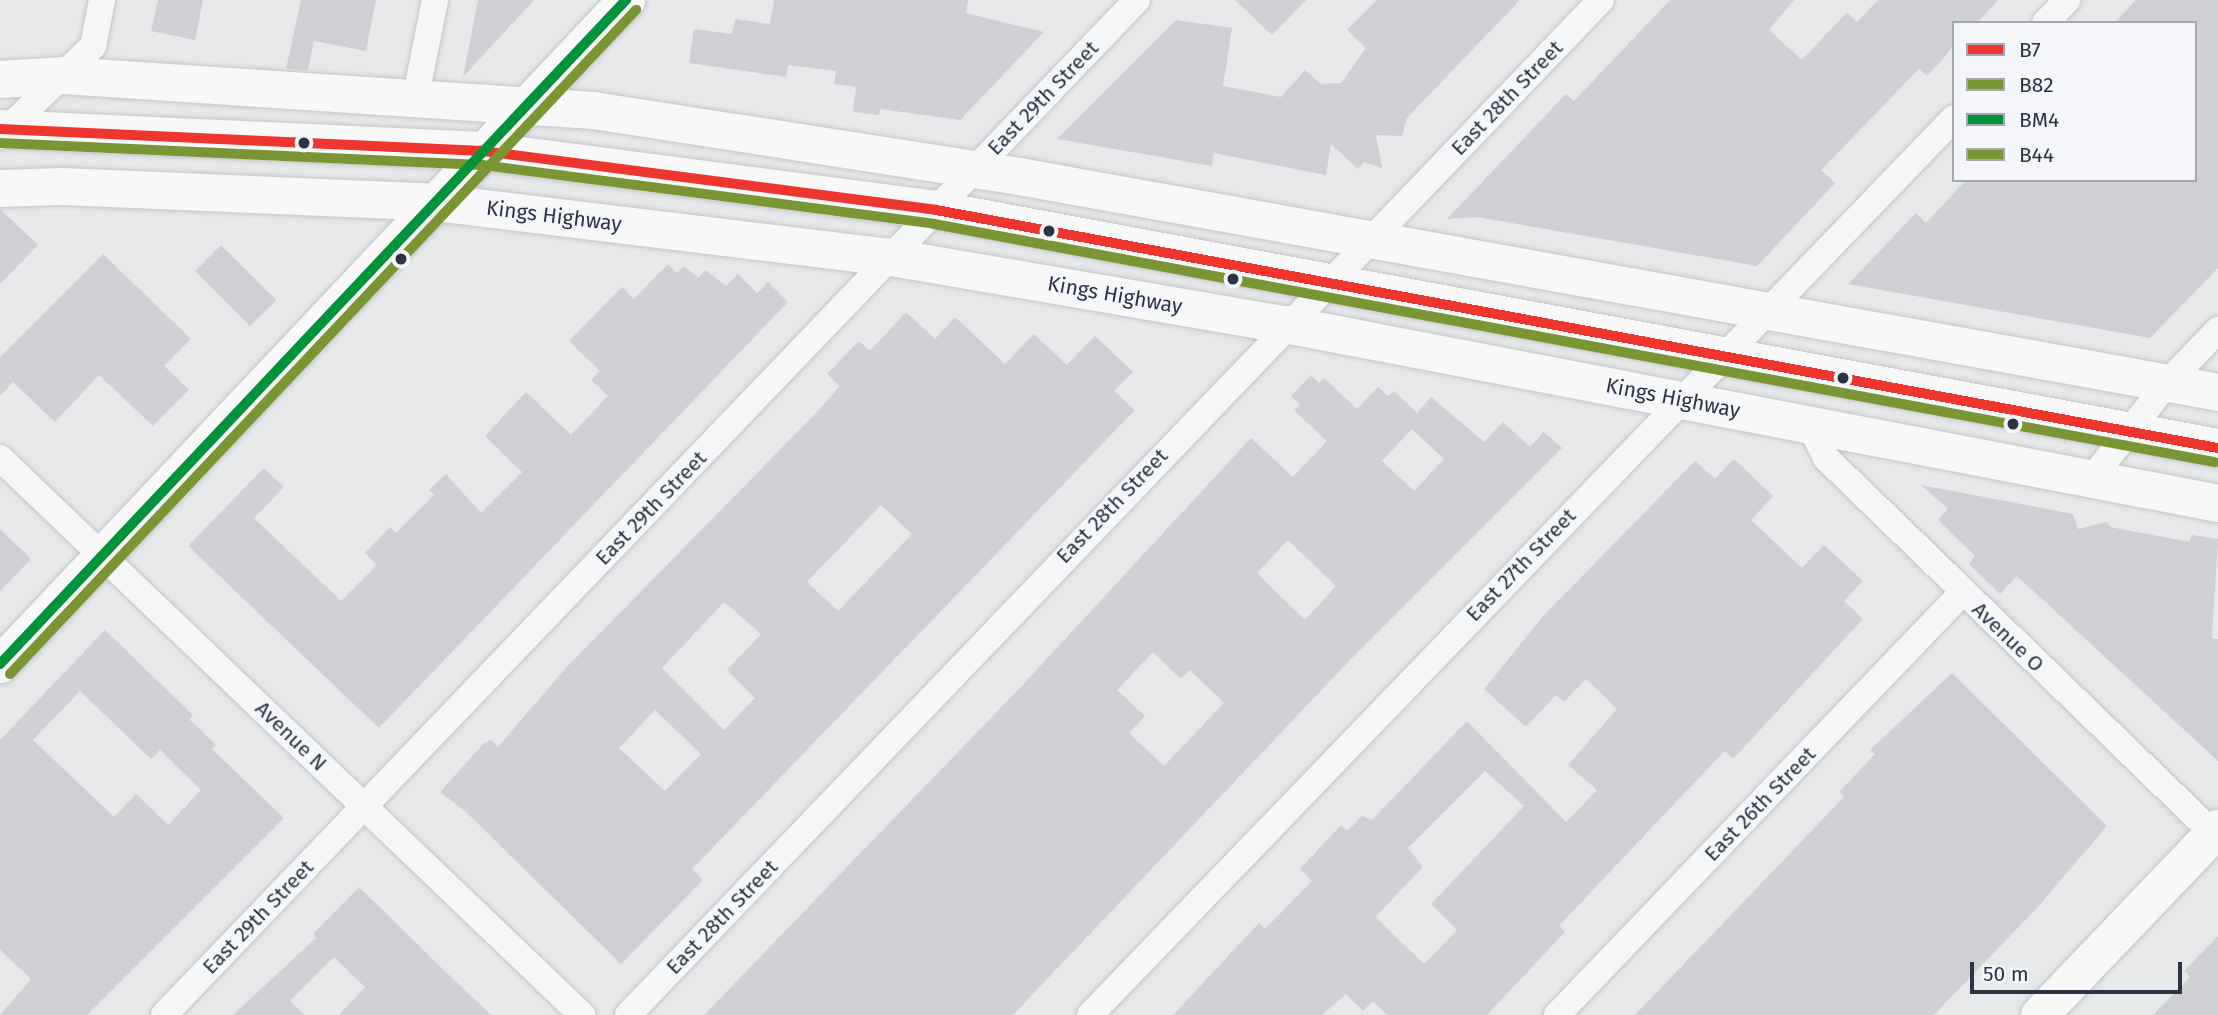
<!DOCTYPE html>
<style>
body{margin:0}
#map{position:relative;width:2218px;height:1015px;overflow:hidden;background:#e6e8ea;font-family:"Fira Sans",sans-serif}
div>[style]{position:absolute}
.building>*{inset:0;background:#ced0d3;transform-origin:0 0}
.roads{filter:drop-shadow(0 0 2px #c4c6c8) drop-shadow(0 0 2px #c4c6c8)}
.street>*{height:26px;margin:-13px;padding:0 13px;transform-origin:13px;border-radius:13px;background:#f5f6f7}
.secondary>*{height:37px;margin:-18.5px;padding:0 18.5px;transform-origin:18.5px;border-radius:18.5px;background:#f8f8f8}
.primary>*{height:38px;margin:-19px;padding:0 19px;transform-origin:19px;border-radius:19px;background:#f8f8f8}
.bus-1>*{height:10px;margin:-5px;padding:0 5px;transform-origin:5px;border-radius:5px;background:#ee352e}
.bus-2>*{height:10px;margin:-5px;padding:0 5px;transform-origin:5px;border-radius:5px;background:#799534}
.bus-3>*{height:10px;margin:-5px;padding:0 5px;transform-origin:5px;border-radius:5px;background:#00933c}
.bus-4>*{height:10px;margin:-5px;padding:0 5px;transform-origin:5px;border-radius:5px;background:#799534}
.dots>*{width:19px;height:19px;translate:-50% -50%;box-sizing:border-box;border:4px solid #f4f6f9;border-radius:50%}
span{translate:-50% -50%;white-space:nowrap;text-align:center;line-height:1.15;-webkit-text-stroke:5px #f4f6f9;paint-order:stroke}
.street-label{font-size:21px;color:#2b3445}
.legend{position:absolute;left:1952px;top:21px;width:245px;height:161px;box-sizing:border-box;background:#f4f6f9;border:2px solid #a4a8b1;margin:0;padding:9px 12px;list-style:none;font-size:21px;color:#2b3445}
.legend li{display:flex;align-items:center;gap:14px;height:35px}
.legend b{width:35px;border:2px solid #a4a8b1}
.scale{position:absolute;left:1970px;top:962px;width:212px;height:32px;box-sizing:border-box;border:4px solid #2b3445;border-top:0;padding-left:9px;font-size:21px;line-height:24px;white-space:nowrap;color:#2b3445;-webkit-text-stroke:5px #f4f6f9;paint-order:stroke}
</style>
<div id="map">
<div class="building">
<i style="clip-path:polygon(158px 0,203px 0,195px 40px,151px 31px)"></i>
<i style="clip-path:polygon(301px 0,376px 0,366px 51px,314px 41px,308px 70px,286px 69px)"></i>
<i style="clip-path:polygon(478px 0,534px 0,463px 77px)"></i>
<i style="clip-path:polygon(774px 0,968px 0,966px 13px,1044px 32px,960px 120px,880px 109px,879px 115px,853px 112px,856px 87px,834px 84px,836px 71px,788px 65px,786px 77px,689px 63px,694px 29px,732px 34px,735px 19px,770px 24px)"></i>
<i style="clip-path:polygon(1235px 0,1306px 0,1272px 35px)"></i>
<i style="clip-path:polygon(1377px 0,1520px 0,1407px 118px,1402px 136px,1376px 135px,1382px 168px,1364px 162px,1358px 169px,1331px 144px,1326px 175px,1214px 153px,1212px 166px,1057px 139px,1176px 20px,1232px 28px,1223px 86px,1281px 97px,1305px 70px,1321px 84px,1341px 83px,1366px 48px,1347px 30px)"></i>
<i style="clip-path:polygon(1670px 0,1794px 0,1769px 30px,1802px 60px,1847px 12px,1857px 22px,1878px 0,1998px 0,1977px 23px,1954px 23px,1954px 45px,1943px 59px,1927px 76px,1919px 69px,1821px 170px,1835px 183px,1757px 266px,1477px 217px,1447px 219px,1566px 94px,1574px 101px)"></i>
<i style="clip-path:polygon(2136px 0,2218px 0,2218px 268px,2150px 338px,1848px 284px,1916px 213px,1926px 223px,1966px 180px,2195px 180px,2195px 23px,2114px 23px)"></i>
<i style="clip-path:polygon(0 209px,38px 245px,0 284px)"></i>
<i style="left:221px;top:245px;width:78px;height:37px;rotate:45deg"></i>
<i style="clip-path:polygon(103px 254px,191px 339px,164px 366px,189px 390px,153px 426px,99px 375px,55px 422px,13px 382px,0 396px,0 357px)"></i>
<i style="clip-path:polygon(668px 264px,677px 273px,684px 266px,698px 278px,705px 270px,726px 286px,738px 274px,757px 293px,768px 282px,788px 302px,379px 728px,188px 546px,264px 468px,284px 487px,254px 518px,341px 601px,377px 565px,365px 553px,390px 527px,396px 533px,434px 495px,429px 490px,446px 474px,481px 513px,522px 472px,485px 436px,526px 392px,571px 435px,608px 396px,591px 380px,600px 371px,569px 341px,622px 287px,634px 299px)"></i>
<i style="clip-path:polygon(evenodd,906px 312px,935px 339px,955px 317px,1005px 364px,1034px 334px,1067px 365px,1095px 336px,1133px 372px,1114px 391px,1135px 410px,692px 869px,703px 880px,621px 964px,466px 812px,440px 792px,483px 744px,491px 740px,498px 747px,564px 670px,816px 413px,840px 386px,827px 374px,859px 341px,870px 351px,906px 312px,881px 505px,912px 534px,838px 611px,807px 582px,881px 505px,906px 312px,724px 602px,761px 634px,727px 670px,755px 698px,724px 730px,662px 668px,724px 602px,906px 312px,655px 710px,701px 754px,665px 791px,619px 748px,655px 710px)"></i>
<i style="clip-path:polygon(evenodd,1311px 375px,1319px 383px,1324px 378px,1357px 409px,1378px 387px,1388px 396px,1394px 391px,1417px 413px,1431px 397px,1484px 442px,1503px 422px,1530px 447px,1544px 432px,1562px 448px,1349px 661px,1013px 1015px,704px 1015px,1016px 692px,1251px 438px,1293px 477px,1327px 441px,1294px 410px,1300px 405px,1291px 396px,1311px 375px,1412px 429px,1444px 459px,1414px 491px,1382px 461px,1412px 429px,1311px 375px,1288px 540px,1336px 586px,1305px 620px,1257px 573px,1288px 540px,1311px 375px,1153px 652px,1181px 679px,1190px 670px,1224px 703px,1164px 766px,1129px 733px,1145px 716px,1117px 690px,1153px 652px)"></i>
<i style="clip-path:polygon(evenodd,1734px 459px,1773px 496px,1751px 520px,1802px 568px,1824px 545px,1863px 581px,1844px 601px,1863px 619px,1733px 759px,1725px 751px,1673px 805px,1559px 926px,1565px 932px,1487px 1015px,1387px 1015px,1373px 1001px,1363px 1011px,1346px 994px,1322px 1015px,1173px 1015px,1259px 923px,1265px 929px,1312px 881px,1300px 869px,1341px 825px,1347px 831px,1362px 816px,1372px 820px,1467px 721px,1566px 822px,1597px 790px,1568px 765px,1617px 709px,1586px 679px,1564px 702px,1556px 695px,1526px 727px,1484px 689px,1545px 614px,1695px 461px,1715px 479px,1734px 459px,1485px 771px,1524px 806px,1431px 904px,1457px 930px,1424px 964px,1375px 917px,1423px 867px,1408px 848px,1485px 771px)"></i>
<i style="clip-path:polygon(1921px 485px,2073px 514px,2078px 529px,2107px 522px,2110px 527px,2190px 542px,2191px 535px,2218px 539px,2212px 638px,2218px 639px,2218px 761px,2017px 576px,2000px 594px,1969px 564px,1975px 556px,1938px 520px,1948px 509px)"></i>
<i style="clip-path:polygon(0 529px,31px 559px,0 591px)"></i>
<i style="clip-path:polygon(evenodd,105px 630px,193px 715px,189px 719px,216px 745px,212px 749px,284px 818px,87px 1015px,0 1015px,31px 979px,0 950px,0 740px,105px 630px,80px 691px,151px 759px,160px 750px,201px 790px,168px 825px,136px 794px,114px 817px,33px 740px,80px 691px)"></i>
<i style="clip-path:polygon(1952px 673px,2107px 826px,2035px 910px,1934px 1015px,1635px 1015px,1844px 797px,1839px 792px,1875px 754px,1870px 750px)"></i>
<i style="clip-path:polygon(359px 887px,451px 977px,491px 1015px,339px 1015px,365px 987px,334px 957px,290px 1001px,305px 1015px,233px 1015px,316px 938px,313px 934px)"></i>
<i style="clip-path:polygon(2218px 936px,2218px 1015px,2153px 1015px,2190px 977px,2184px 971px)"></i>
</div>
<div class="roads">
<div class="street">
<i style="left:2045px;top:23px;width:32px;rotate:-46deg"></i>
<i style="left:416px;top:95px;width:97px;rotate:-78.7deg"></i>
<i style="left:0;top:136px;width:129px;rotate:-44.1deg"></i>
<i style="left:93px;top:46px;width:47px;rotate:-78.9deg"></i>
<i style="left:1810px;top:426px;width:36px;rotate:63deg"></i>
<i style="left:1826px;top:458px;width:546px;rotate:44.11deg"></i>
<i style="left:0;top:458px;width:806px;rotate:43.74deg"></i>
<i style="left:2092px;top:478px;width:122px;rotate:-51.6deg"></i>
<i style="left:2168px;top:382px;width:72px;rotate:-46.1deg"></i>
<i style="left:164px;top:1015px;width:1406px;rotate:-46.21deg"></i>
<i style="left:628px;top:1015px;width:1406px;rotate:-46.21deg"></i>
<i style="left:1090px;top:1015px;width:1245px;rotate:-46.07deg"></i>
<i style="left:1557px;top:1015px;width:585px;rotate:-46.18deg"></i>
</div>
<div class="secondary">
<i style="left:0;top:79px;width:63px;rotate:-3.6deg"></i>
<i style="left:63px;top:75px;width:531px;rotate:3.78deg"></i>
<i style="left:593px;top:110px;width:431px;rotate:8.8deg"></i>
<i style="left:1019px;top:176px;width:1218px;rotate:10.21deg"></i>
<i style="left:0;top:188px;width:61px;rotate:-1.9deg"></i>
<i style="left:61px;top:186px;width:374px;rotate:2.4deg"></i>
<i style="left:435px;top:202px;width:459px;rotate:6.9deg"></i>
<i style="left:891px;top:257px;width:400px;rotate:9.7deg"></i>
<i style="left:1285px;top:324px;width:950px;rotate:10.86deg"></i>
<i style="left:0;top:664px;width:913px;rotate:-46.69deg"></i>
<i style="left:2039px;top:1015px;width:259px;rotate:-46.3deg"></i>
</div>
<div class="primary">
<i style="left:0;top:129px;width:484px;rotate:2.6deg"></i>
<i style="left:483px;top:151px;width:457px;rotate:7.4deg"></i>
<i style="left:936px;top:210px;width:1304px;rotate:10.52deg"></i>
</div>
</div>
<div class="bus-1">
<i style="left:0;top:129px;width:484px;rotate:2.6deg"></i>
<i style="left:483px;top:151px;width:457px;rotate:7.4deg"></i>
<i style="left:936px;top:210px;width:1304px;rotate:10.52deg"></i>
</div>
<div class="bus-2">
<i style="left:0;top:143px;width:483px;rotate:2.6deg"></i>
<i style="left:482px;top:165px;width:456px;rotate:7.4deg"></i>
<i style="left:934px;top:224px;width:1303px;rotate:10.53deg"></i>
</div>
<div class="bus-3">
<i style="left:0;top:664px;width:913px;rotate:-46.69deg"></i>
</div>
<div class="bus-4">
<i style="left:10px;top:674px;width:913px;rotate:-46.69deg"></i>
</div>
<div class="dots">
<i style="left:304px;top:143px;background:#2b3445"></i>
<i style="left:1049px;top:231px;background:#2b3445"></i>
<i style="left:401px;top:259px;background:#2b3445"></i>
<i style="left:1233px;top:279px;background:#2b3445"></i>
<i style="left:1843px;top:378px;background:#2b3445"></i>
<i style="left:2013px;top:424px;background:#2b3445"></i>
</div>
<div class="street-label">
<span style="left:1043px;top:98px;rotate:-46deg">East 29th Street</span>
<span style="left:1507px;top:98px;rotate:-46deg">East 28th Street</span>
<span style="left:554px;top:216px;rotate:7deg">Kings Highway</span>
<span style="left:1115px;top:295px;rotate:10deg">Kings Highway</span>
<span style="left:1673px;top:398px;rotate:11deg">Kings Highway</span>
<span style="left:1112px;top:506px;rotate:-46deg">East 28th Street</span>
<span style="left:651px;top:508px;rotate:-46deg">East 29th Street</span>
<span style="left:1521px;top:565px;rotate:-46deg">East 27th Street</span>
<span style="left:2008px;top:637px;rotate:44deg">Avenue O</span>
<span style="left:291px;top:736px;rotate:44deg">Avenue N</span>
<span style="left:1760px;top:804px;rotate:-46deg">East 26th Street</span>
<span style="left:258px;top:917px;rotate:-46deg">East 29th Street</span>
<span style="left:722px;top:917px;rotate:-46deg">East 28th Street</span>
</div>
<ul class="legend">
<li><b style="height:9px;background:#ee352e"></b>B7</li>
<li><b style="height:9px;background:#799534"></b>B82</li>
<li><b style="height:9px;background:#00933c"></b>BM4</li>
<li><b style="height:9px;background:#799534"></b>B44</li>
</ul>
<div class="scale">50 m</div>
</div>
